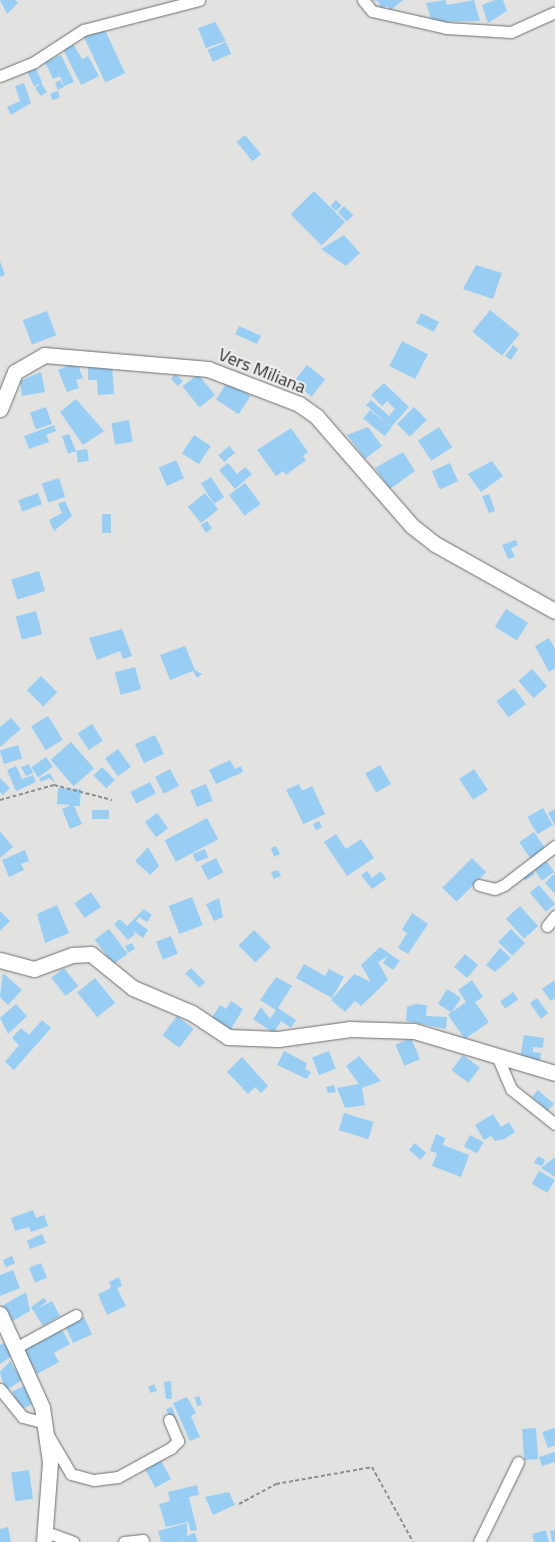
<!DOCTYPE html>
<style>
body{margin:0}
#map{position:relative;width:555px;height:1542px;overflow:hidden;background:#e2e3e0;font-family:"Titillium Web",sans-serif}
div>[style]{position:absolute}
.building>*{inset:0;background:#98cdf4;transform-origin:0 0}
.path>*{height:2px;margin-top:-1px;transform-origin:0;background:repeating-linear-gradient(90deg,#8f908d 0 4px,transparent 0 6.5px)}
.roads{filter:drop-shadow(0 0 1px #6d6e6b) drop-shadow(0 0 1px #6d6e6b)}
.minor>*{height:11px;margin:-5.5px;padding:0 5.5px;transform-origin:5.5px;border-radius:5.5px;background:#fff}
.major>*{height:15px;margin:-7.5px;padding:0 7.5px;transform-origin:7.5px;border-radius:7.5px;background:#fff}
span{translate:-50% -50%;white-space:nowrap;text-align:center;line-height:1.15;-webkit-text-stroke:4px #eff0ed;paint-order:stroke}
.street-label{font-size:18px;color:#313230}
</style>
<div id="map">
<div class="building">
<i style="clip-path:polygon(0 0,15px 0,18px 3px,7px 14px)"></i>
<i style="clip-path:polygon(371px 0,403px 0,390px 11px,388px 6px,381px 8px,378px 1px)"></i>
<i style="clip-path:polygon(445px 0,447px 5px,474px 0,480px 21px,432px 22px,426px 3px)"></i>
<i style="clip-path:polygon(495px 0,503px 0,507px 11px,488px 23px,482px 5px)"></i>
<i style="clip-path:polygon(215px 22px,226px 41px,206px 48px,198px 28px)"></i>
<i style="left:104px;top:28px;width:50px;height:22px;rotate:65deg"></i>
<i style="left:226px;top:42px;width:13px;height:20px;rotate:67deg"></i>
<i style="clip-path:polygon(73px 44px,82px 59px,88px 56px,99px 76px,81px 85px,63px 49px)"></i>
<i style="clip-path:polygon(61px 55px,74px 82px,64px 86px,60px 76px,53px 79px,45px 62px)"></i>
<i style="left:35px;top:67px;width:17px;height:9px;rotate:65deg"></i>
<i style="clip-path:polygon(60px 80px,64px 87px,58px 90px,55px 83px)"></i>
<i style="clip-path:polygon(24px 83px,31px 103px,11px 115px,7px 107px,20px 101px,15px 86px)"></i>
<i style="clip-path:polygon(41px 83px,47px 92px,41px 96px,35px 88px)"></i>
<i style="left:58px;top:91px;width:7px;height:8px;rotate:74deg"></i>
<i style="left:245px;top:135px;width:25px;height:11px;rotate:50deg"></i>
<i style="left:314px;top:191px;width:44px;height:33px;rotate:45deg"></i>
<i style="left:336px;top:200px;width:8px;height:8px;rotate:45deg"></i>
<i style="left:344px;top:206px;width:13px;height:9px;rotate:45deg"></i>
<i style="clip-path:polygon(344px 235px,360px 253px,346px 266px,321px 249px)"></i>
<i style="clip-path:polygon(0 261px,5px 275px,0 277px)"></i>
<i style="clip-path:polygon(476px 265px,502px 273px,493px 299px,463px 289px)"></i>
<i style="left:490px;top:310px;width:38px;height:28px;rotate:39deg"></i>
<i style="left:47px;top:311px;width:26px;height:26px;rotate:69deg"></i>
<i style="left:421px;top:313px;width:20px;height:11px;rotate:27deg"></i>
<i style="left:239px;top:326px;width:24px;height:9px;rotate:24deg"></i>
<i style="left:402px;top:341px;width:29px;height:28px;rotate:27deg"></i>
<i style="clip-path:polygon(513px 345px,518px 349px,511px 360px,505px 356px)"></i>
<i style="clip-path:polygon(77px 362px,83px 378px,76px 380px,79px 388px,67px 392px,58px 370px)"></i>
<i style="clip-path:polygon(112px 364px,114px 394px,98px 395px,97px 380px,88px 380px,88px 365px)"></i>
<i style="left:307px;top:365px;width:23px;height:22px;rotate:38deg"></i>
<i style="clip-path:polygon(41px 372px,45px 392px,22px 396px,20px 381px)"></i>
<i style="clip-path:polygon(175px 374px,183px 381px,178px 386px,171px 379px)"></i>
<i style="left:198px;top:374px;width:27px;height:20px;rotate:51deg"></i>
<i style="left:228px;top:381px;width:27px;height:22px;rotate:33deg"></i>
<i style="clip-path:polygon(384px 383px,409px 407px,391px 427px,366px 405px,371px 400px,389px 416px,395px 409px,387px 401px,382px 406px,371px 395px)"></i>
<i style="clip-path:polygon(76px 399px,104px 431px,83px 445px,60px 412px)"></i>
<i style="left:46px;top:407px;width:18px;height:17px;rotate:71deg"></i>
<i style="left:414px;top:407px;width:18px;height:24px;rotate:45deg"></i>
<i style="left:370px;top:410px;width:28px;height:11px;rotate:39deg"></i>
<i style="left:129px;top:420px;width:22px;height:18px;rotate:80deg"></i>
<i style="clip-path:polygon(54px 425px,56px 431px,46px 435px,49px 442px,29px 449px,24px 436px)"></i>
<i style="clip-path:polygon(368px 427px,382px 446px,365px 459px,347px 435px)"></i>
<i style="left:439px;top:427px;width:24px;height:25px;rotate:57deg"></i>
<i style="clip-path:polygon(291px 428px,308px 452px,303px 456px,306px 460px,286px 475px,283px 471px,276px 476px,257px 450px)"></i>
<i style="clip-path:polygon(69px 434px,76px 451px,68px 454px,62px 436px)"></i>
<i style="left:194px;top:435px;width:20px;height:22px;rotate:33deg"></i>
<i style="left:229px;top:446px;width:9px;height:14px;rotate:49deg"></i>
<i style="left:87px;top:449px;width:12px;height:11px;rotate:81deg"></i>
<i style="clip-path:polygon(403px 452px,415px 471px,390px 489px,375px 468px)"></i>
<i style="left:176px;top:460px;width:20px;height:19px;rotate:66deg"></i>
<i style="clip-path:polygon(492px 461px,503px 476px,481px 492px,468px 474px)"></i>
<i style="clip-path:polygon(228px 463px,237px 474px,245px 467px,252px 474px,235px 489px,219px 470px)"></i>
<i style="left:450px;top:463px;width:20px;height:20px;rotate:66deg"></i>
<i style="left:211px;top:477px;width:24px;height:12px;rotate:57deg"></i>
<i style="left:59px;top:478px;width:20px;height:18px;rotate:72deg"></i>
<i style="left:245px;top:483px;width:26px;height:20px;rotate:53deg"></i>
<i style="left:38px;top:493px;width:12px;height:21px;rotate:70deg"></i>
<i style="left:205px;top:493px;width:21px;height:22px;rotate:51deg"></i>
<i style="clip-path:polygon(489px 494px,495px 511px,489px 513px,482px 496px)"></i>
<i style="clip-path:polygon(65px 501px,72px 516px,54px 531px,49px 520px,62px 513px,58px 504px)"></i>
<i style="left:102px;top:514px;width:9px;height:19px"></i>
<i style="clip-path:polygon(207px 521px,212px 528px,206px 533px,201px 525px)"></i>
<i style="clip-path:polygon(516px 540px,518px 545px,511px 548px,515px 557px,508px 559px,502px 545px)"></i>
<i style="left:39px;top:571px;width:21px;height:29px;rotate:73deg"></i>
<i style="left:506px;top:609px;width:26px;height:21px;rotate:32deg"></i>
<i style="left:36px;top:611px;width:24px;height:21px;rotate:75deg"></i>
<i style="clip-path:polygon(122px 629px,132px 656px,123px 659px,120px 651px,97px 660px,89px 638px)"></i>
<i style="clip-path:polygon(549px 638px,555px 649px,555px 668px,549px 672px,535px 646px)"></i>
<i style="clip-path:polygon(185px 646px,195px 670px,202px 674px,197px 678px,193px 671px,170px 680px,160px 655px)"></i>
<i style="left:135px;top:667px;width:23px;height:21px;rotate:75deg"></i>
<i style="left:532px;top:669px;width:23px;height:18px;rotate:49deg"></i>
<i style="left:41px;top:676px;width:23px;height:20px;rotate:45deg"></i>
<i style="left:514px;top:688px;width:20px;height:22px;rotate:53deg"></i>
<i style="left:48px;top:716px;width:28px;height:20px;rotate:58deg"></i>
<i style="clip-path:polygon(11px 718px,21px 729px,0 747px,0 727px)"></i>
<i style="left:92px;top:724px;width:20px;height:17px;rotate:57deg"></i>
<i style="left:155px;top:735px;width:21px;height:22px;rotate:65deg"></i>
<i style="left:71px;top:742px;width:35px;height:27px;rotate:49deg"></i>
<i style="left:18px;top:745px;width:14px;height:19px;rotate:73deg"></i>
<i style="left:118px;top:749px;width:22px;height:16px;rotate:54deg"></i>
<i style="left:46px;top:757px;width:12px;height:18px;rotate:55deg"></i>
<i style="clip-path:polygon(230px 760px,235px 769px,241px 766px,243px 772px,216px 784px,209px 770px)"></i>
<i style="clip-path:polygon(29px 764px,33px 773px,26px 776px,21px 767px)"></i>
<i style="left:380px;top:765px;width:22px;height:17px;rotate:60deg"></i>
<i style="clip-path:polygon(16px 766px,22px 779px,33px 775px,36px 782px,16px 791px,7px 770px)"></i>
<i style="left:102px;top:767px;width:18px;height:12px;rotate:45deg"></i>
<i style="left:170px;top:769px;width:19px;height:17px;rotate:62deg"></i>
<i style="left:474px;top:769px;width:25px;height:18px;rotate:56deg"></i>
<i style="clip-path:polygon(50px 773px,55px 783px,49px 778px,41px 782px,39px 778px)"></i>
<i style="clip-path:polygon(0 778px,10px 788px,3px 795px,0 792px)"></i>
<i style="left:150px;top:782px;width:13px;height:22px;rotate:63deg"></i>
<i style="left:206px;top:784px;width:18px;height:17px;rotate:68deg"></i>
<i style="left:299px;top:784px;width:10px;height:14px;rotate:66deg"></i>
<i style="left:312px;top:786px;width:31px;height:24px;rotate:65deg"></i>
<i style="clip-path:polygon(58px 788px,81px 789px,80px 806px,74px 806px,82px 824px,70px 829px,62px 809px,71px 805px,57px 804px)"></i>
<i style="left:543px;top:808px;width:20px;height:18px;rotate:60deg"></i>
<i style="clip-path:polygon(555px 809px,555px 826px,548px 813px)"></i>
<i style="left:92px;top:810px;width:17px;height:9px"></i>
<i style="left:157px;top:813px;width:19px;height:15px;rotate:54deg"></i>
<i style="left:207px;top:818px;width:24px;height:48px;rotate:62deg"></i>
<i style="left:319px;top:821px;width:7px;height:7px;rotate:63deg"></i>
<i style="clip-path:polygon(0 831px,13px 847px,0 858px)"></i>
<i style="left:534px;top:832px;width:21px;height:18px;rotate:55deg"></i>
<i style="clip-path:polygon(336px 834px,346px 849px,361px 839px,374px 858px,347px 876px,324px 842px)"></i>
<i style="clip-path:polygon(276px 846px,280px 854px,274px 857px,271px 848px)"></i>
<i style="clip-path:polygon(148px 847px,159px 866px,150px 875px,135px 861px)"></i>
<i style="left:205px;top:849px;width:9px;height:13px;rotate:69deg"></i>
<i style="clip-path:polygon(25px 850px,29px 861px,21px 864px,24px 870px,9px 877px,2px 860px)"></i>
<i style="left:216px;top:858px;width:16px;height:17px;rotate:63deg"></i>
<i style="left:472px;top:858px;width:20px;height:42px;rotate:45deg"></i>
<i style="left:545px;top:859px;width:16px;height:15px;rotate:55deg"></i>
<i style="left:531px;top:868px;width:7px;height:12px;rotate:56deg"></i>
<i style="clip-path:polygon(278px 870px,281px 876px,274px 879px,271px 872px)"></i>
<i style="clip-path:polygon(367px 871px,372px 878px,381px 871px,386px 879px,372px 889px,361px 875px)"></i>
<i style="clip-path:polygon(555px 873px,555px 894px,545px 883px)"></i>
<i style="left:539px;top:885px;width:25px;height:12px;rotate:50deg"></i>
<i style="left:91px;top:892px;width:18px;height:20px;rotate:56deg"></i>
<i style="left:192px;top:897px;width:30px;height:25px;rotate:69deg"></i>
<i style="clip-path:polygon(219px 898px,223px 917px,214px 921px,206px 904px)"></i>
<i style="clip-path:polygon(57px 905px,69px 933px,45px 943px,37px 914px)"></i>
<i style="left:520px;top:906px;width:27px;height:19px;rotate:48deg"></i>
<i style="clip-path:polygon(144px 909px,152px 915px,147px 922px,139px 917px,136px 921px,148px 930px,143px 938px,132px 930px,135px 934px,128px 940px,114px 924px,120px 919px,127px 926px)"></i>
<i style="clip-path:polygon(0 911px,10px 921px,0 931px)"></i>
<i style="clip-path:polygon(412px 913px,428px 924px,408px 954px,398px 948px,407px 933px,402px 930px)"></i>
<i style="left:109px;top:929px;width:31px;height:18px;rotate:53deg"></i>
<i style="left:511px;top:929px;width:20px;height:18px;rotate:45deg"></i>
<i style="left:254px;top:930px;width:24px;height:22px;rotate:45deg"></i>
<i style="left:171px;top:936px;width:19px;height:16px;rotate:69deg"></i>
<i style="clip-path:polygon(132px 943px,135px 949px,128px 953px,125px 946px)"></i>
<i style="clip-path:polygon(380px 947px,400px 961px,393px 970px,383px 963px,387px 957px,378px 962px,388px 980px,361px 1006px,355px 1001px,345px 1012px,331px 1000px,354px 974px,371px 982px,361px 965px)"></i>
<i style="clip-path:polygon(500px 948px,511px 958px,495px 972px,486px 965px)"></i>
<i style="left:465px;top:954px;width:17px;height:17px;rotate:40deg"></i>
<i style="clip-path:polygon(304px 964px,325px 976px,329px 969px,344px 977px,332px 998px,296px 978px)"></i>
<i style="left:64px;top:968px;width:23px;height:16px;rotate:52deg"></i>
<i style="left:191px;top:968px;width:20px;height:8px;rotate:45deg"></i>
<i style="clip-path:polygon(3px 973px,22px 990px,8px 1005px,0 997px)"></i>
<i style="clip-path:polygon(276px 977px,292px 986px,278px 1008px,296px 1020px,291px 1028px,281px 1021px,274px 1033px,253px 1019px,261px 1007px,270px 1019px,276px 1010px,260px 1000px)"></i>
<i style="left:95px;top:978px;width:32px;height:23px;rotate:51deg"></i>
<i style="clip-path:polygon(472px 980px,483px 997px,475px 1002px,489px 1022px,465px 1039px,448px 1015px,451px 1012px,438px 1004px,447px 989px,461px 998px,452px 1012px,466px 1002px,458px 990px)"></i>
<i style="clip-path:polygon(555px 980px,555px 998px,551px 1001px,542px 989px)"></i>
<i style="left:513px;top:992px;width:9px;height:16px;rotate:54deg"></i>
<i style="left:537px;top:998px;width:19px;height:9px;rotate:54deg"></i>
<i style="clip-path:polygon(231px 1001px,243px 1009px,230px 1031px,211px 1019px,220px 1005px,226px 1009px)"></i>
<i style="clip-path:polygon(16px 1004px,27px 1016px,8px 1034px,0 1018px)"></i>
<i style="clip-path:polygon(415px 1004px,427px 1005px,426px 1016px,447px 1017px,446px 1029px,406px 1021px,407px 1007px)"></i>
<i style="left:177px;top:1016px;width:21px;height:24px;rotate:37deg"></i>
<i style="clip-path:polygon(42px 1020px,51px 1028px,14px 1070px,5px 1062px,19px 1045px,12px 1038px,21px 1028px,29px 1035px)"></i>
<i style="clip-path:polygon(524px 1035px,544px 1038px,543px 1048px,533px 1047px,533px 1052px,541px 1053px,540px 1061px,520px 1058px)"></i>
<i style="left:411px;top:1038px;width:23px;height:17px;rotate:67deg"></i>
<i style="clip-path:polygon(284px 1051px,307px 1063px,305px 1069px,311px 1072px,307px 1079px,277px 1065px)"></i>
<i style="left:329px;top:1051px;width:19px;height:18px;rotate:69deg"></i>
<i style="left:463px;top:1055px;width:21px;height:19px;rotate:37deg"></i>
<i style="clip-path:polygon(359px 1056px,381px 1081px,362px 1088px,365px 1105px,345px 1108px,337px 1088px,359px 1084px,346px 1066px)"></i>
<i style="clip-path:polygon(242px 1057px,268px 1086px,261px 1093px,255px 1087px,248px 1094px,227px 1072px)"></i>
<i style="clip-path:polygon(334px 1085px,336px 1092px,328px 1093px,326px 1087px)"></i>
<i style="left:538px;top:1090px;width:21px;height:9px;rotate:41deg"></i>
<i style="left:344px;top:1113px;width:31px;height:18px;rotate:17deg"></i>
<i style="clip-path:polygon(493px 1114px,501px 1127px,509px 1122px,515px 1132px,504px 1139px,495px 1141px,491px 1136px,484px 1140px,475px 1125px)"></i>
<i style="clip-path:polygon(436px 1134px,445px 1138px,443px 1145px,469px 1155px,461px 1177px,432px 1166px,437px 1153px,430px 1151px)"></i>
<i style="left:470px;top:1135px;width:15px;height:13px;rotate:28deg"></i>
<i style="left:415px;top:1143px;width:15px;height:9px;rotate:42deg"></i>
<i style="clip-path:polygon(538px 1156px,545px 1160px,542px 1166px,534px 1163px)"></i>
<i style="clip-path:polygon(555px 1157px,555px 1177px,541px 1168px)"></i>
<i style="left:539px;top:1171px;width:18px;height:15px;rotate:29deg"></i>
<i style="clip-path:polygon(33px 1210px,36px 1218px,44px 1215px,48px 1226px,31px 1232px,29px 1227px,15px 1231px,11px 1218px)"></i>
<i style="clip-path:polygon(42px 1234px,46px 1243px,30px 1249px,27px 1241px)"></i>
<i style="left:12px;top:1256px;width:8px;height:10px;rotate:67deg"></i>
<i style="left:41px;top:1263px;width:16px;height:13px;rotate:68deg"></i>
<i style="clip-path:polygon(13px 1270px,20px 1288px,0 1296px,0 1275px)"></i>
<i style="clip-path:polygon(119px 1277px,122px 1286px,117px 1288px,126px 1306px,107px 1315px,98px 1294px,111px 1288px,109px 1282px)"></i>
<i style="clip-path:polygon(26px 1292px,30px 1311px,11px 1322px,2px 1306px)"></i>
<i style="clip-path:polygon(44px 1298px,47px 1301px,39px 1308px,52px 1301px,60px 1316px,43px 1326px,31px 1307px)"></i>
<i style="left:84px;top:1317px;width:19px;height:21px;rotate:65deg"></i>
<i style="clip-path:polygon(60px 1326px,70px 1344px,54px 1353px,59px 1362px,37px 1374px,22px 1347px)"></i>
<i style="clip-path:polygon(4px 1343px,12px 1356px,0 1364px,0 1345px)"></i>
<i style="clip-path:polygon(10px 1361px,22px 1380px,5px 1391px,0 1372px)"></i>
<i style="clip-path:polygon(171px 1381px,172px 1399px,166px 1399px,164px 1382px)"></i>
<i style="clip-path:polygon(154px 1384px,157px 1391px,151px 1393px,148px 1387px)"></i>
<i style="left:24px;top:1386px;width:20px;height:13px;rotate:66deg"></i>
<i style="left:199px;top:1396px;width:9px;height:5px;rotate:69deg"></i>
<i style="clip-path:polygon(187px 1397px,196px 1413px,191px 1416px,200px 1437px,190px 1441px,173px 1403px)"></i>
<i style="left:172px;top:1407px;width:18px;height:6px;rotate:71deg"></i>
<i style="left:536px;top:1428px;width:31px;height:14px;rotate:86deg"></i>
<i style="clip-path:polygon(555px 1428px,555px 1445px,548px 1448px,542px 1432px)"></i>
<i style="clip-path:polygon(555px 1452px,555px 1462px,542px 1466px,539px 1457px)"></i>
<i style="left:160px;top:1459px;width:23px;height:18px;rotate:61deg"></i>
<i style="left:29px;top:1470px;width:29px;height:18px;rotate:82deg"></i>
<i style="clip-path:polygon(197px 1485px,199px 1495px,189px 1497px,197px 1530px,191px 1531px,188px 1522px,166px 1527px,159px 1504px,170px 1501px,168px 1492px)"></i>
<i style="clip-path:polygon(229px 1492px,235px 1505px,213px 1515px,205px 1497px)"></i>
<i style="clip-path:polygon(187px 1523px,187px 1536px,195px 1533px,198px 1542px,181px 1542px,185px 1537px,180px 1542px,161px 1542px,158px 1531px)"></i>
<i style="clip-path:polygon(8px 1527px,11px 1542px,0 1542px,0 1529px)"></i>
<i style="clip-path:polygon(546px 1530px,549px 1542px,534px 1542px,532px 1534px)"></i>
<i style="clip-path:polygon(555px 1530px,555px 1542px,552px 1542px,550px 1531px)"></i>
</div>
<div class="path">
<i style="left:0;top:800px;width:56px;rotate:-15.5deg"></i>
<i style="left:54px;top:785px;width:60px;rotate:14.5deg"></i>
<i style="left:239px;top:1504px;width:42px;rotate:-28.4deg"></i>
<i style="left:276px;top:1484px;width:97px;rotate:-10deg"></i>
<i style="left:372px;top:1467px;width:85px;rotate:61.3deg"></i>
</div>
<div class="roads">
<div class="minor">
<i style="left:363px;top:0;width:14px;rotate:51deg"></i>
<i style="left:372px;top:11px;width:76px;rotate:12.9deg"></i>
<i style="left:446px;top:28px;width:65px;rotate:3.5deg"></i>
<i style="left:511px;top:32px;width:48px;rotate:-24.4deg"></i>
<i style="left:0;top:76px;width:37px;rotate:-22deg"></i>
<i style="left:34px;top:62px;width:59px;rotate:-33.1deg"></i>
<i style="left:83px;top:30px;width:120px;rotate:-14.5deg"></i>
<i style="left:479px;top:885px;width:16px;rotate:14deg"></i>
<i style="left:495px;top:889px;width:10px;rotate:-24deg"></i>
<i style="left:504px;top:885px;width:64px;rotate:-37.4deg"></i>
<i style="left:547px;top:926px;width:13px;rotate:-51deg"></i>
<i style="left:498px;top:1058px;width:34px;rotate:67deg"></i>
<i style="left:511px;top:1089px;width:56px;rotate:38.5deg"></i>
<i style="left:17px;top:1347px;width:67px;rotate:-28.5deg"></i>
<i style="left:0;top:1389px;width:36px;rotate:51deg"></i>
<i style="left:23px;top:1417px;width:23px;rotate:15deg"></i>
<i style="left:48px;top:1435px;width:45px;rotate:59.5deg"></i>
<i style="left:71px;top:1474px;width:24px;rotate:15deg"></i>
<i style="left:94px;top:1480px;width:24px;rotate:-7deg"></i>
<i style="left:118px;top:1477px;width:60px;rotate:-28.7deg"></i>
<i style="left:171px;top:1448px;width:10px;rotate:-45deg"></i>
<i style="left:178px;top:1441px;width:23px;rotate:-113deg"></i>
<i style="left:46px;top:1532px;width:29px;rotate:20deg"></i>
<i style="left:124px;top:1542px;width:19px;rotate:-6deg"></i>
<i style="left:479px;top:1542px;width:89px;rotate:-64deg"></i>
</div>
<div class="major">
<i style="left:0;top:409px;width:40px;rotate:-68deg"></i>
<i style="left:15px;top:372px;width:34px;rotate:-30deg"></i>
<i style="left:44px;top:355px;width:165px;rotate:4.9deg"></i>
<i style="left:208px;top:369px;width:97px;rotate:21deg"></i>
<i style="left:299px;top:404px;width:21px;rotate:35deg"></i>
<i style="left:316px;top:416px;width:146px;rotate:48.9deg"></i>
<i style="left:412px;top:526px;width:29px;rotate:38deg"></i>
<i style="left:435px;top:544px;width:137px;rotate:29.2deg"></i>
<i style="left:0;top:960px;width:35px;rotate:15deg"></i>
<i style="left:34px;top:969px;width:40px;rotate:-20.2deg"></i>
<i style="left:72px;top:955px;width:19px;rotate:-3deg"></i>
<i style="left:91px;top:954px;width:54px;rotate:39deg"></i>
<i style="left:133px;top:988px;width:64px;rotate:23deg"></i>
<i style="left:192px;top:1013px;width:43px;rotate:33.7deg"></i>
<i style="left:228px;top:1037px;width:50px;rotate:2.3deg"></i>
<i style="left:278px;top:1039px;width:73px;rotate:-7.9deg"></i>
<i style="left:350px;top:1029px;width:64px;rotate:1.8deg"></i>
<i style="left:414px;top:1031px;width:147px;rotate:16.6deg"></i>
<i style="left:0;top:1314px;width:102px;rotate:65.7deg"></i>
<i style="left:42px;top:1407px;width:56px;rotate:81.7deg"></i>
<i style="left:50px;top:1462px;width:80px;rotate:94.3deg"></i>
</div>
</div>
<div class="street-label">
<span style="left:262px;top:371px;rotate:22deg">Vers Miliana</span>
</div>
</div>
